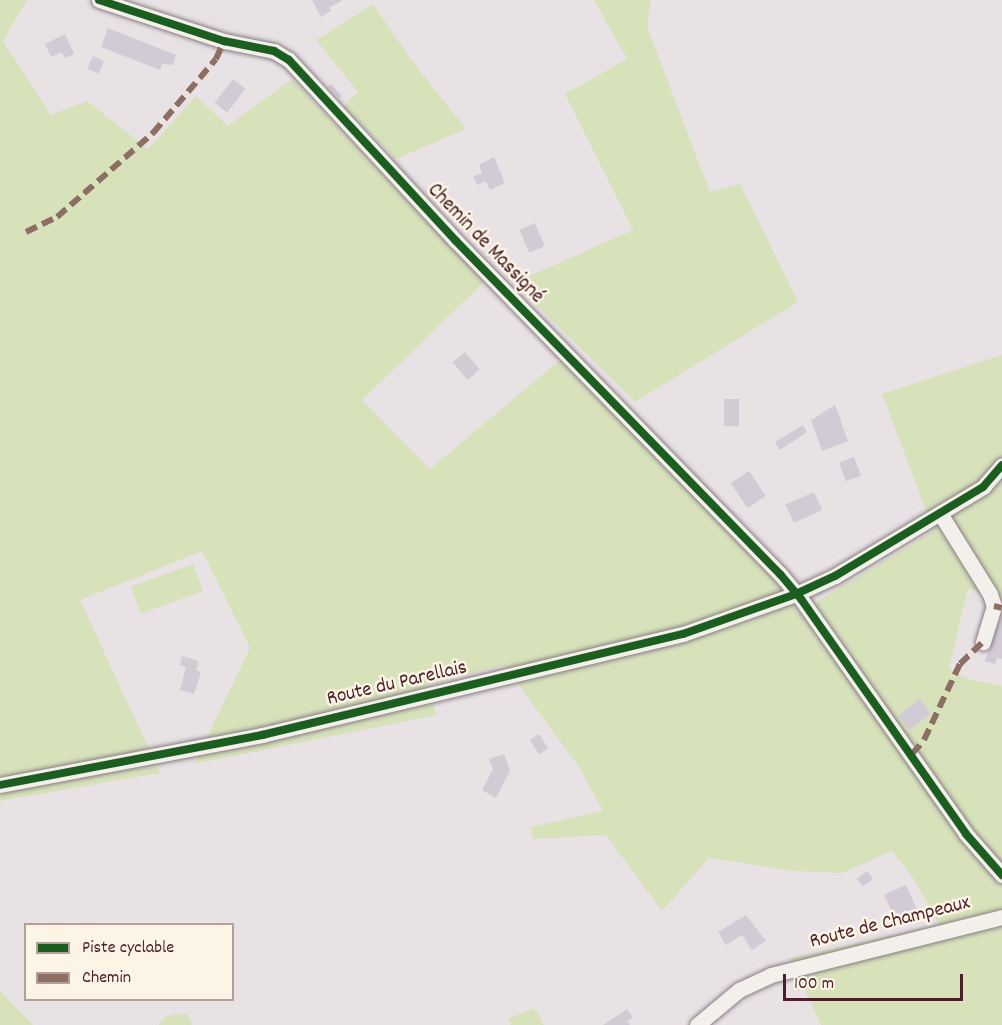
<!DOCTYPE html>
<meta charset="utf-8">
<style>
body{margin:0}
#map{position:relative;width:1002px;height:1025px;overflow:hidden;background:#e8e2e5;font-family:Dekko,sans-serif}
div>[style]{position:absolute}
.green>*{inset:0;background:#d7e2bb;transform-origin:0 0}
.building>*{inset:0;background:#d2cbd6;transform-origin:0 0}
.roads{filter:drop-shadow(0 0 2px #897e82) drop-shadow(0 0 2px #897e82)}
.minor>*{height:15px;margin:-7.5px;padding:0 7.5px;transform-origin:7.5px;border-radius:7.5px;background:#f3f0eb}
.quiet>*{height:6px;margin-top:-3px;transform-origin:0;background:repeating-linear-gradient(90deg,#8d6e63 0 12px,transparent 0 18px)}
.cycleway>*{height:8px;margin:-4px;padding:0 4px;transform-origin:4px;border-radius:4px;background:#1b5e20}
span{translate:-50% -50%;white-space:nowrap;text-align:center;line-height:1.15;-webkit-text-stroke:5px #fcf5e5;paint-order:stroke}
.street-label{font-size:21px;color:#4a1f2b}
.legend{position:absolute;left:24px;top:923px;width:210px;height:78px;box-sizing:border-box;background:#fcf5e5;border:2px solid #b59f9b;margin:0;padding:8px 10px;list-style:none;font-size:18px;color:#4a1f2b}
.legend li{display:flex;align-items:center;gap:12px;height:30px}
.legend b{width:30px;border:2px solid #b59f9b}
.scale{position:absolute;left:783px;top:974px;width:180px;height:27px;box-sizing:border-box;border:3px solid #4a1f2b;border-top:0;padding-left:8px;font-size:18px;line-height:21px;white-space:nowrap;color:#4a1f2b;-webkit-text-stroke:4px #fcf5e5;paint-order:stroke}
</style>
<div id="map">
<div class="green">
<i style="clip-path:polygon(0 0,27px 0,3px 41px,51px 115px,87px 101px,148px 149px,196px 96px,228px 126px,292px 79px,484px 282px,362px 400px,430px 469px,560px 360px,776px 582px,798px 613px,934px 531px,882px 394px,1002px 355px,1002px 599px,968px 588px,949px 668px,967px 679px,1002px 686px,1002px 1025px,821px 1025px,790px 958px,939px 925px,914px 879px,892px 851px,842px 873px,795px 871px,709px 858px,662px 911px,606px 835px,533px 839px,531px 827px,603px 811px,579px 767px,504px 665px,425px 685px,437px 715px,194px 764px,250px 648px,202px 551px,80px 600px,160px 773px,0 801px)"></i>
<i style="clip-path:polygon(594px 0,651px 0,647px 27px,710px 192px,740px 184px,798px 302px,635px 402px,514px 283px,633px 230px,565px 94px,627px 59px)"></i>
<i style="clip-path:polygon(373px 4px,409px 57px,466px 129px,396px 159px,343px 106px,358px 92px,316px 40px)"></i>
<i style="left:193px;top:564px;width:29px;height:66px;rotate:70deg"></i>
<i style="clip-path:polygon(0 991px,33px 1025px,0 1025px)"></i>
<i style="clip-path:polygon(534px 1008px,544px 1025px,511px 1025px,508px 1019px)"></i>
<i style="clip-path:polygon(187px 1013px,192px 1025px,159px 1025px,166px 1016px)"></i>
</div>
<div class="building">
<i style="clip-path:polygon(312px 0,343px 0,329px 8px,331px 11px,321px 17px)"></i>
<i style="clip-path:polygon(108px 28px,176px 55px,173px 65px,162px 64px,160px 70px,101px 47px)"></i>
<i style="clip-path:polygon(65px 34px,74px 54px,65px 58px,62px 52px,51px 57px,45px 44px)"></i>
<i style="left:93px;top:56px;width:12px;height:14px;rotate:24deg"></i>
<i style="left:233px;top:79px;width:16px;height:30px;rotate:38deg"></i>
<i style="left:331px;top:84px;width:16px;height:4px;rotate:47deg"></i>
<i style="clip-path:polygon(494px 157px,505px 183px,490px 190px,486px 181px,477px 185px,473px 177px,482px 173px,479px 165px)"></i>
<i style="left:535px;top:223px;width:25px;height:17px;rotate:67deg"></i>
<i style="left:465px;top:352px;width:23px;height:16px;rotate:50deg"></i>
<i style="left:724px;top:399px;width:15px;height:27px"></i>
<i style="clip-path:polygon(835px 405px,848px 441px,822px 451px,811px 420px)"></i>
<i style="clip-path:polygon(803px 425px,807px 432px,780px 450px,775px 442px)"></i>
<i style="left:854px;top:457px;width:20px;height:16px;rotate:70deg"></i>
<i style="left:749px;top:471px;width:30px;height:22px;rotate:56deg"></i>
<i style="left:814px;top:492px;width:20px;height:31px;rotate:66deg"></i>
<i style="clip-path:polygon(1002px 613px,1002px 659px,997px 658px,995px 664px,985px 661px)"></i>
<i style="clip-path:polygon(182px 656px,199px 661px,196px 670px,201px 672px,194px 694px,180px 690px,186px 667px,180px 665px)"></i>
<i style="left:920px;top:699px;width:18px;height:27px;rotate:52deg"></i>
<i style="left:539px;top:734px;width:17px;height:11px;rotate:57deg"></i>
<i style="clip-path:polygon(504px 754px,510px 771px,496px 798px,482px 790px,493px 769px,489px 759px)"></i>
<i style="left:867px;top:871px;width:10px;height:13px;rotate:53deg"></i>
<i style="left:906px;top:885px;width:32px;height:24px;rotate:66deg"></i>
<i style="clip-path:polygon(746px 915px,766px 941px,752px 950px,742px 935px,726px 945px,718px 932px)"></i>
<i style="clip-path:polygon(627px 1009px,633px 1018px,627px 1021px,630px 1025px,603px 1025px)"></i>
</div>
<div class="roads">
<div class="minor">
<i style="left:99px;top:0;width:132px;rotate:18.2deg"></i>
<i style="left:224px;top:41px;width:51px;rotate:11.3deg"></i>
<i style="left:274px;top:51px;width:17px;rotate:31deg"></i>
<i style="left:289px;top:60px;width:246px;rotate:47.3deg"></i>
<i style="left:456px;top:241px;width:465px;rotate:45.8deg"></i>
<i style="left:780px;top:574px;width:33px;rotate:50deg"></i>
<i style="left:801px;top:599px;width:287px;rotate:54.9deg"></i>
<i style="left:966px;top:834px;width:55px;rotate:48.7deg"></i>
<i style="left:941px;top:515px;width:93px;rotate:58.2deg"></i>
<i style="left:990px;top:594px;width:13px;rotate:72deg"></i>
<i style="left:994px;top:606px;width:38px;rotate:107deg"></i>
<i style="left:0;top:785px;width:267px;rotate:-10.8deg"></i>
<i style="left:262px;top:735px;width:433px;rotate:-13.5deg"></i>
<i style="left:683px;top:634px;width:120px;rotate:-19.5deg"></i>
<i style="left:796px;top:594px;width:43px;rotate:-24.8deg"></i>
<i style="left:835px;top:576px;width:173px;rotate:-31deg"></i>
<i style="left:983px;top:487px;width:29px;rotate:-49deg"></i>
<i style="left:697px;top:1025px;width:55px;rotate:-39.8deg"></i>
<i style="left:739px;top:990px;width:35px;rotate:-25deg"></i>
<i style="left:771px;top:975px;width:238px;rotate:-14.1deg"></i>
</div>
</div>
<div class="quiet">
<i style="left:26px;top:232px;width:34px;rotate:-26deg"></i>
<i style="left:57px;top:217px;width:128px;rotate:-41.2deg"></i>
<i style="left:153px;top:133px;width:97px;rotate:-49.6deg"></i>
<i style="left:216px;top:59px;width:20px;rotate:-66deg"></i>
<i style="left:994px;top:606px;width:8px;rotate:14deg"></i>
<i style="left:912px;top:754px;width:18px;rotate:-49deg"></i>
<i style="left:924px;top:740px;width:84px;rotate:-64.7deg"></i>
<i style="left:960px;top:664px;width:32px;rotate:-44deg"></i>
</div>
<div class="cycleway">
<i style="left:99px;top:0;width:132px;rotate:18.2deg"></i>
<i style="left:224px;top:41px;width:51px;rotate:11.3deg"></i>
<i style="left:274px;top:51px;width:17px;rotate:31deg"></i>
<i style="left:289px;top:60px;width:246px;rotate:47.3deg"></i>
<i style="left:456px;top:241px;width:465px;rotate:45.8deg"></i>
<i style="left:780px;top:574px;width:33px;rotate:50deg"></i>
<i style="left:801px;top:599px;width:287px;rotate:54.9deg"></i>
<i style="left:966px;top:834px;width:55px;rotate:48.7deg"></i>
<i style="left:0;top:785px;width:267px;rotate:-10.8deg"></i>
<i style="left:262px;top:735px;width:433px;rotate:-13.5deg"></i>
<i style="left:683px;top:634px;width:120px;rotate:-19.5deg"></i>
<i style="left:796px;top:594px;width:43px;rotate:-24.8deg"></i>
<i style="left:835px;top:576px;width:173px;rotate:-31deg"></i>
<i style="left:983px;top:487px;width:29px;rotate:-49deg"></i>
</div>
<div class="street-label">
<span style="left:485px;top:244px;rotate:46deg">Chemin de Massigné</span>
<span style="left:397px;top:684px;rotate:-13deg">Route du Parellais</span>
<span style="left:890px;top:923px;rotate:-14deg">Route de Champeaux</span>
</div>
<ul class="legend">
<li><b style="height:8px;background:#1b5e20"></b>Piste cyclable</li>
<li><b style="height:8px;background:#8d6e63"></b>Chemin</li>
</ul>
<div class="scale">100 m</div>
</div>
